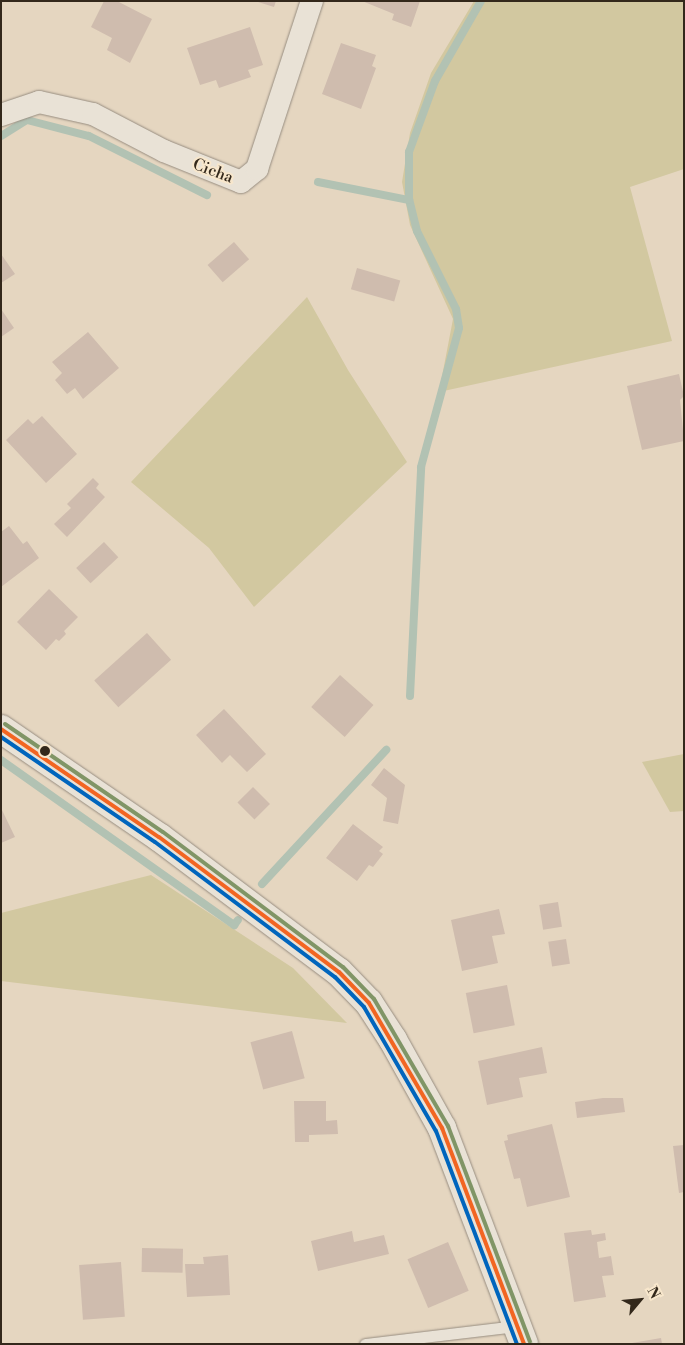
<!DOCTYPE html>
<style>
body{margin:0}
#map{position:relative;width:685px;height:1345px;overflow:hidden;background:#e5d6c0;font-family:"Libre Bodoni",serif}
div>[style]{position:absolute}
.green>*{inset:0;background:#d2c8a0}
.stream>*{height:8px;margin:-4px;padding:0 4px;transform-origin:4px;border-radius:4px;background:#b2c2b3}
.building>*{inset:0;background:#cfbcae;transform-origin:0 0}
.roads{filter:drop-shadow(0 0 1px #978d80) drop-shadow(0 0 1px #978d80)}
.lane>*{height:11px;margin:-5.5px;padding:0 5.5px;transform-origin:5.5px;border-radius:5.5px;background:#e9e2d6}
.street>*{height:22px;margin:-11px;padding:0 11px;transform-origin:11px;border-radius:11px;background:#e9e2d6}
.secondary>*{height:28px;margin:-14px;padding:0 14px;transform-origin:14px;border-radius:14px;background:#e9e2d6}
.bus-1>*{height:4px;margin:-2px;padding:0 2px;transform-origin:2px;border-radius:2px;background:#f26522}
.bus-2>*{height:4px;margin:-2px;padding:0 2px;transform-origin:2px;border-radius:2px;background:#0065bd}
.bus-3>*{height:4px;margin:-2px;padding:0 2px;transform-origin:2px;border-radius:2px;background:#809566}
.dots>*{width:14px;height:14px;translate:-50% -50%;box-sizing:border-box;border:2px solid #f8e7cc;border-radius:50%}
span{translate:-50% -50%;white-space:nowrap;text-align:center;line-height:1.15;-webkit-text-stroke:4px #f8e7cc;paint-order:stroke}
.street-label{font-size:16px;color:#33281b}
.frame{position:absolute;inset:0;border:2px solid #33281b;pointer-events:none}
.north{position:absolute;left:615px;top:1275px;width:50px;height:50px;-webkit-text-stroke:4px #f8e7cc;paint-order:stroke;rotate:62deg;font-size:14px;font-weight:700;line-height:20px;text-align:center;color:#33281b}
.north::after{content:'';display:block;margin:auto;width:18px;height:22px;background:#33281b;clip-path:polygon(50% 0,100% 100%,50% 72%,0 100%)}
</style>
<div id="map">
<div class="green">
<i style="clip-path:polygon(474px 1px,684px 1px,684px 169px,630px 187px,672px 341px,439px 392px,453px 319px,410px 225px,402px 182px,410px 133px,431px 73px)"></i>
<i style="clip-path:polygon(307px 297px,348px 370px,407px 462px,254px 607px,209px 548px,131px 482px)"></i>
<i style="clip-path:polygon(684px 754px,684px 811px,670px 812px,642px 762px)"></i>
<i style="clip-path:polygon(151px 875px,293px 968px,347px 1023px,1px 981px,1px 913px)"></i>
</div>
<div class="stream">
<i style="left:1px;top:136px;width:31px;rotate:-32deg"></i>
<i style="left:27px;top:120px;width:64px;rotate:14.5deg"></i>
<i style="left:89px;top:136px;width:132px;rotate:26.6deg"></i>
<i style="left:318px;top:182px;width:93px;rotate:11.2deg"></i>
<i style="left:410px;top:696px;width:229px;rotate:-87.2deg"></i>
<i style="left:421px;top:467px;width:144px;rotate:-74.7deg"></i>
<i style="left:459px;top:328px;width:19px;rotate:-99deg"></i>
<i style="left:456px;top:309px;width:87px;rotate:-116.6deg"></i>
<i style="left:417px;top:231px;width:32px;rotate:-104deg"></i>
<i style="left:409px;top:200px;width:48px;rotate:-90deg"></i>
<i style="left:409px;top:152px;width:76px;rotate:-69.9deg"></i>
<i style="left:435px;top:81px;width:92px;rotate:-60.1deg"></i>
<i style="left:1px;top:760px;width:286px;rotate:35.3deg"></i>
<i style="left:234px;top:925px;width:6px;rotate:-51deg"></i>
<i style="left:262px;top:884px;width:183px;rotate:-47.2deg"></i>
</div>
<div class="building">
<i style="clip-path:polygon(104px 1px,117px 1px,152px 19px,130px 63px,107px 50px,112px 38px,91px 27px)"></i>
<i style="clip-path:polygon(255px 1px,276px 1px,274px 7px)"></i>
<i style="clip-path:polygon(362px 1px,420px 1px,411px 27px,392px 20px,394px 14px)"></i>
<i style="clip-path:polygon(250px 27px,263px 65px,248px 70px,251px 77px,219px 88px,216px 80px,200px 85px,187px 48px)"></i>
<i style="clip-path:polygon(341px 43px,376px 55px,372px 66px,376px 68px,361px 109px,322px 94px)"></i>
<i style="left:234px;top:242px;width:23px;height:35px;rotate:49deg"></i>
<i style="clip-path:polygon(1px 254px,15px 274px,1px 283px)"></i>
<i style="left:357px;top:268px;width:45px;height:22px;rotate:16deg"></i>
<i style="clip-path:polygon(1px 309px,14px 328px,1px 337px)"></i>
<i style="clip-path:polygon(88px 332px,119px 368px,83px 399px,75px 388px,67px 394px,55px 380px,62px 373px,52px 362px)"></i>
<i style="clip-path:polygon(679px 374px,684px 396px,680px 400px,684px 441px,642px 450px,627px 386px)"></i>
<i style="clip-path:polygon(42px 416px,77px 454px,46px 483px,6px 440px,28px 419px,33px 424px)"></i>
<i style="clip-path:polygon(93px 478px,99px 484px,96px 488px,105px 497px,67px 537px,54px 524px,71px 508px,67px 504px)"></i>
<i style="clip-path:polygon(9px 526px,23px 544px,27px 541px,39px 558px,1px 587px,1px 532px)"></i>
<i style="left:104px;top:542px;width:21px;height:38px;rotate:47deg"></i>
<i style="clip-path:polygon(49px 589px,78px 617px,64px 631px,66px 634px,59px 641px,56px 639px,46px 650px,17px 622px)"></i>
<i style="left:147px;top:633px;width:36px;height:71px;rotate:48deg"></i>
<i style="left:340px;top:675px;width:45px;height:43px;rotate:42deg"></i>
<i style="clip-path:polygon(224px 709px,266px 754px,247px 772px,230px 755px,222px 763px,196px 735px)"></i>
<i style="clip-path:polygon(384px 768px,405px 785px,398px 824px,383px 821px,387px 798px,371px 785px)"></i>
<i style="left:253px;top:787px;width:24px;height:22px;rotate:45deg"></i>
<i style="clip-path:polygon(1px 808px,15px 837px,1px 843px)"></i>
<i style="clip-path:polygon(353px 824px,383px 847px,379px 851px,383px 854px,373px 867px,369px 865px,357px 881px,326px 858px)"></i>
<i style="left:558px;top:902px;width:25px;height:19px;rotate:81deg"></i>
<i style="clip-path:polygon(499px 909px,505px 934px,492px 936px,498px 963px,462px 971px,451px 920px)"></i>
<i style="left:566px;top:939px;width:25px;height:18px;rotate:81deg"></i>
<i style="left:507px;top:985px;width:41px;height:42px;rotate:79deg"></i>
<i style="left:292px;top:1031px;width:49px;height:43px;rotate:75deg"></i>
<i style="clip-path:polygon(542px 1047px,547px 1073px,519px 1078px,523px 1097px,487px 1105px,478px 1061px)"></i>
<i style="clip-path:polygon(603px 1098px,623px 1098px,625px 1112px,577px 1118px,575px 1102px)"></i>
<i style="clip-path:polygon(294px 1101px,326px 1101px,326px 1121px,337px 1120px,338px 1134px,309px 1135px,309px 1142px,295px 1142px)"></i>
<i style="clip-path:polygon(552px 1124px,570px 1197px,527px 1207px,520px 1178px,514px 1179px,504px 1141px,508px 1140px,507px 1135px)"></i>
<i style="clip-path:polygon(684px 1145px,684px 1192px,679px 1193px,673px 1146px)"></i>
<i style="clip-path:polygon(591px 1230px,592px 1235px,605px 1233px,606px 1240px,597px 1242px,599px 1258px,611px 1256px,614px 1275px,602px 1276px,606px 1297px,574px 1302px,564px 1233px)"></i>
<i style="clip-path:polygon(352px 1231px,354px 1242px,384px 1235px,389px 1254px,318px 1271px,311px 1241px)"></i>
<i style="left:448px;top:1242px;width:53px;height:44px;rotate:67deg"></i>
<i style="left:142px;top:1248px;width:41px;height:24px;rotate:1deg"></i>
<i style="clip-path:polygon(228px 1255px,230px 1295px,187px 1297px,185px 1264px,204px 1264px,203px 1257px)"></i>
<i style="left:121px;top:1262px;width:55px;height:42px;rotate:86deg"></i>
<i style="clip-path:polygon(661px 1338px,662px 1344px,632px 1344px,632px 1343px)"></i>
</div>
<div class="roads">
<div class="lane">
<i style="left:365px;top:1344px;width:153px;rotate:-6.8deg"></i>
</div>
<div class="street">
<i style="left:1px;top:115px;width:40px;rotate:-18.9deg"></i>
<i style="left:39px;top:102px;width:55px;rotate:12.5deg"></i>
<i style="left:93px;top:114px;width:80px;rotate:27.5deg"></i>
<i style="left:164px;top:151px;width:83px;rotate:21.9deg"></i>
<i style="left:241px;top:182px;width:21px;rotate:-39deg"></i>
<i style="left:257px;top:169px;width:177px;rotate:-71.9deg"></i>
</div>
<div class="secondary">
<i style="left:1px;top:729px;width:191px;rotate:34.4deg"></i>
<i style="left:159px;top:837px;width:225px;rotate:36.9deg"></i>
<i style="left:339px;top:972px;width:43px;rotate:45.9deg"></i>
<i style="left:369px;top:1003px;width:44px;rotate:57deg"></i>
<i style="left:393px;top:1040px;width:101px;rotate:60.9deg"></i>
<i style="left:442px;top:1128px;width:231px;rotate:69.2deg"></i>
</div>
</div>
<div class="bus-1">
<i style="left:1px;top:729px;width:191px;rotate:34.4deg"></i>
<i style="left:159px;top:837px;width:225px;rotate:36.9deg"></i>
<i style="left:339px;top:972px;width:43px;rotate:45.9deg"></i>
<i style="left:369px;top:1003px;width:145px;rotate:59.7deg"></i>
<i style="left:442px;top:1128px;width:231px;rotate:69.2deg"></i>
</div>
<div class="bus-2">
<i style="left:1px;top:737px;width:186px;rotate:34.3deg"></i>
<i style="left:155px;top:842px;width:225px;rotate:36.9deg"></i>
<i style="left:335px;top:977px;width:42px;rotate:46deg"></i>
<i style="left:364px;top:1007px;width:143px;rotate:59.9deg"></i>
<i style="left:436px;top:1131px;width:228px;rotate:69.2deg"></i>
</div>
<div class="bus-3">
<i style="left:5px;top:724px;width:191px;rotate:34.4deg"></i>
<i style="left:163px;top:832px;width:225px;rotate:36.9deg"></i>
<i style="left:343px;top:967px;width:45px;rotate:45.9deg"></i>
<i style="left:374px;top:999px;width:147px;rotate:59.8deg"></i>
<i style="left:448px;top:1126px;width:231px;rotate:69.2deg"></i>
</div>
<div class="dots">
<i style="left:45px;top:751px;background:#33281b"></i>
</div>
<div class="street-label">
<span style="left:213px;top:171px;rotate:21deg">Cicha</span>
</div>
<div class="frame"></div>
<div class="north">N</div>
</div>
